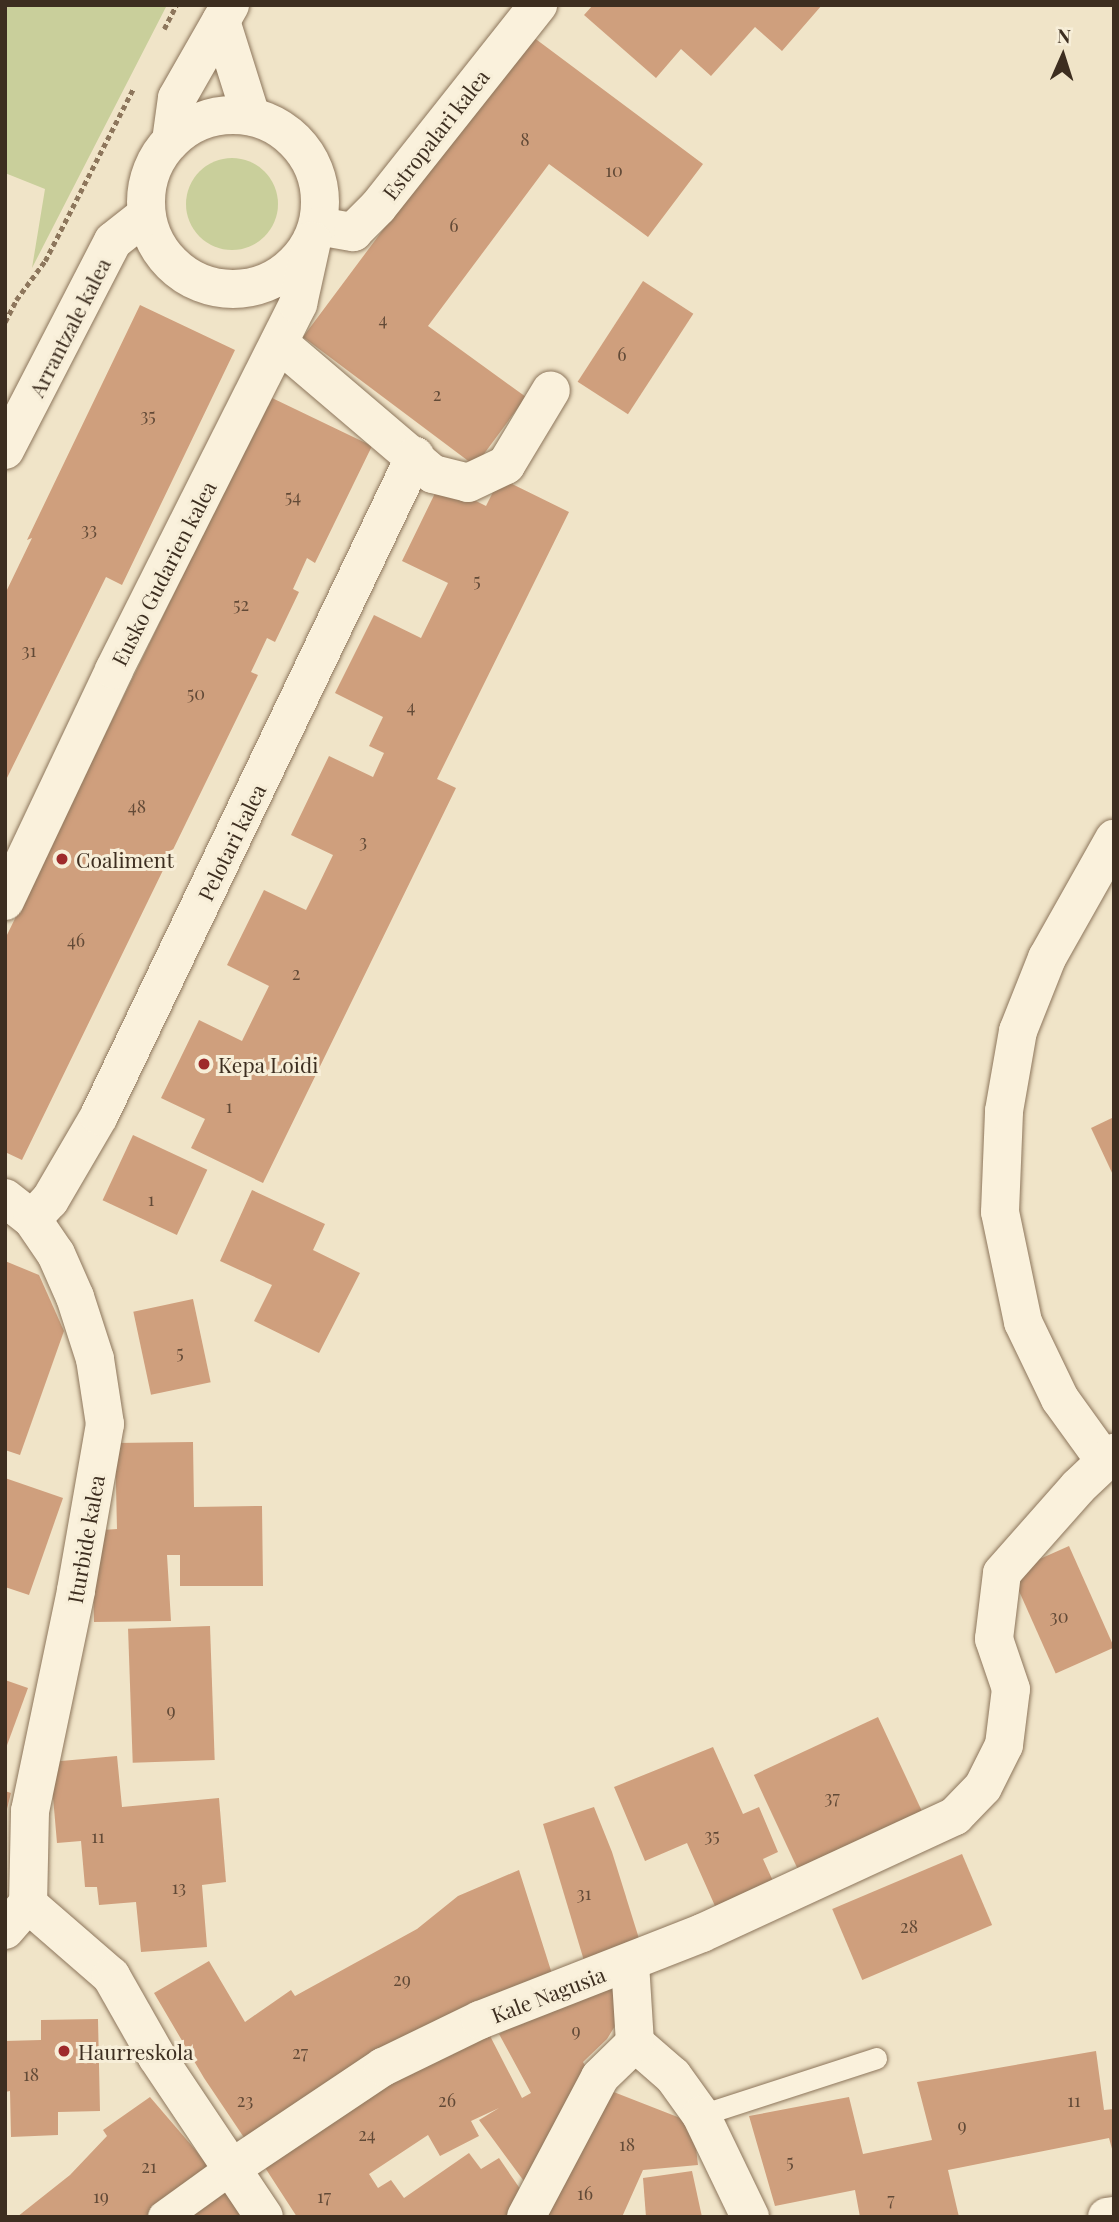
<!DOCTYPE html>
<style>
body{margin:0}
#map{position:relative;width:1119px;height:2222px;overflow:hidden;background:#f0e4c8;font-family:"Playfair Display",serif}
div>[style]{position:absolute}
.green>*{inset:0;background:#c9cf9b}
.round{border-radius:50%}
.building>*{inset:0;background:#cf9f7d;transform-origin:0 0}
.path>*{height:4.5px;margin-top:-2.25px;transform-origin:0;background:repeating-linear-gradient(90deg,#8d765c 0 5px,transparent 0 8.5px)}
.roads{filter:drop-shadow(0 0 2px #8d765c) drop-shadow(0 0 2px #8d765c)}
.service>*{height:21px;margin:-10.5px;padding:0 10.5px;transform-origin:10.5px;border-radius:10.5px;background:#faf1dc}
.pedestrian>*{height:32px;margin:-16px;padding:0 16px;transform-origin:16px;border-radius:16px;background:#faf1dc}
.minor>*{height:38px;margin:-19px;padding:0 19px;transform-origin:19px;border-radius:19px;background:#faf1dc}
.minor>.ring{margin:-19px;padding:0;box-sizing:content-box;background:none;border:38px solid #faf1dc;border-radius:50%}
.dots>*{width:19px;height:19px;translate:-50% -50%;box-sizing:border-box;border:4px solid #f7eed8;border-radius:50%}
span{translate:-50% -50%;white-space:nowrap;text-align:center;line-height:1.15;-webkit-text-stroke:6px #f7eed8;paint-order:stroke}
.number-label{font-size:18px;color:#624a37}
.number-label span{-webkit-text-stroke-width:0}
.street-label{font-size:21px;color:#3d2e20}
.poi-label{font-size:21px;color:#3d2e20}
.left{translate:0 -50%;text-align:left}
.frame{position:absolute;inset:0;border:7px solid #3d2e20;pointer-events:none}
.north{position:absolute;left:1028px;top:21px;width:70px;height:70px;-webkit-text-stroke:5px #f7eed8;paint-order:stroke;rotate:3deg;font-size:19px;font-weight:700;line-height:28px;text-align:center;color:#3d2e20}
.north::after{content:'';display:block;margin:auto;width:24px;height:32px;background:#3d2e20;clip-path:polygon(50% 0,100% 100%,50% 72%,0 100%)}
</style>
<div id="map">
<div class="green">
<i style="clip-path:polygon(5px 5px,167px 5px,32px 268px,45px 189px,5px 173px)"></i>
<i class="round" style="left:186px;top:158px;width:92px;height:92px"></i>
</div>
<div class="building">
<i style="clip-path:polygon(593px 5px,822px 5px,782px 51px,755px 27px,711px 76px,681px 49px,656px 78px,584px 15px)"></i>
<i style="clip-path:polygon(529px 34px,703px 164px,648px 237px,549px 164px,428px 326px,526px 397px,475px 466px,303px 337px)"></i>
<i style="left:643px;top:281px;width:60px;height:120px;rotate:33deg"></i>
<i style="clip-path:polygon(140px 305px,235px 350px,122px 585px,106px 577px,5px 782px,5px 594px,32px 538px,27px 540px)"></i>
<i style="clip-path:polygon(270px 397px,372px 446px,315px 563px,307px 558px,293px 589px,299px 592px,275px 642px,267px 638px,251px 672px,258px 675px,22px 1160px,5px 1152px,5px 939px)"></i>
<i style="clip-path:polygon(500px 478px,569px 512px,437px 779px,456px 788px,263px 1183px,191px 1148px,205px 1119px,161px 1098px,199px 1020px,242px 1041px,269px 986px,227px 965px,264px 890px,306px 910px,318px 886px,333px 855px,291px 835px,329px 756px,373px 777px,384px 753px,369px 746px,383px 717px,335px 693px,374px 615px,421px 638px,448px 583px,402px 561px,440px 483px,486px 506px)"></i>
<i style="clip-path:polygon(1114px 1117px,1114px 1177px,1091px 1128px)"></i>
<i style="left:133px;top:1135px;width:82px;height:72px;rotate:25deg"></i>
<i style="clip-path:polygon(252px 1190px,325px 1224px,313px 1250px,360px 1273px,319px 1353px,254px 1321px,272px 1285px,220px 1261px)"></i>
<i style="clip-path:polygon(5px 1261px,39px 1275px,64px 1331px,20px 1455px,5px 1450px)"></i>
<i style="left:193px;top:1299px;width:85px;height:61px;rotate:78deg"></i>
<i style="clip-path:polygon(193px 1442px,194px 1507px,262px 1506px,263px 1586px,180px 1586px,180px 1555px,167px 1555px,171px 1621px,94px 1622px,92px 1541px,103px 1530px,117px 1529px,115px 1443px)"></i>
<i style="clip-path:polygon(5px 1478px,63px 1498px,29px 1595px,5px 1587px)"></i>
<i style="left:1069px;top:1546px;width:111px;height:64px;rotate:66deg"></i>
<i style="left:210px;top:1626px;width:134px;height:82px;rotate:88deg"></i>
<i style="clip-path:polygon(5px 1680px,28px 1688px,6px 1748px,5px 1748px)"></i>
<i style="left:878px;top:1717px;width:106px;height:137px;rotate:65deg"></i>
<i style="clip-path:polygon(713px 1747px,743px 1814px,759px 1807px,778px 1852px,763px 1859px,773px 1881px,715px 1906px,687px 1843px,645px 1861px,614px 1787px)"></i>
<i style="clip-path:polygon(117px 1756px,122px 1807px,219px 1798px,226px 1882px,202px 1885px,207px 1947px,141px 1952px,136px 1902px,99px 1905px,97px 1887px,85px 1887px,81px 1841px,57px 1843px,50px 1762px)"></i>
<i style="clip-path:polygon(5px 1791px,11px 1793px,6px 1813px,5px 1813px)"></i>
<i style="clip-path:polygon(594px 1807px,612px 1852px,641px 1945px,585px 1964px,543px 1824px)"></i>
<i style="left:962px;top:1854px;width:77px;height:141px;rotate:67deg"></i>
<i style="clip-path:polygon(519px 1870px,553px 1977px,247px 2142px,204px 2078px,154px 1993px,209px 1961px,245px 2022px,291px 1990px,295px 1996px,417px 1929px,458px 1896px)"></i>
<i style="clip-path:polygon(606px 1978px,623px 2013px,607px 2039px,583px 2062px,590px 2074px,529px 2188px,479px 2120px,499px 2108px,471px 2121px,479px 2136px,440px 2156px,428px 2135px,369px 2174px,378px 2188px,391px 2180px,404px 2198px,469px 2153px,481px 2169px,499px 2158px,525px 2196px,514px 2217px,297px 2217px,262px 2163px,332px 2116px,488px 2032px,522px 2098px,531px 2093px,499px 2034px)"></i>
<i style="clip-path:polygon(98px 2019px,100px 2111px,58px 2112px,58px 2135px,11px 2137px,10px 2091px,5px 2092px,5px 2041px,41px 2040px,41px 2020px)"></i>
<i style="clip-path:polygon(1096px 2051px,1104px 2110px,1114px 2109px,1114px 2156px,1109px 2138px,948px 2170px,959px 2217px,860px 2217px,855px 2190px,775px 2206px,749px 2116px,849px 2097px,863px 2154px,932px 2140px,917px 2082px)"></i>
<i style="clip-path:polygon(606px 2089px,693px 2123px,698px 2165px,643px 2170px,622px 2217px,537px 2217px)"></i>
<i style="clip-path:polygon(150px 2097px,210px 2167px,147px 2217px,17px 2217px,70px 2175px,107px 2136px,103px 2130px)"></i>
<i style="clip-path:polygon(692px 2171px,702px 2217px,646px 2217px,643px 2178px)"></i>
<i style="clip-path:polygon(227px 2185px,249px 2217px,180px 2217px)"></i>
</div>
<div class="path">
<i style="left:164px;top:29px;width:27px;rotate:-63deg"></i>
<i style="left:5px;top:322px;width:25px;rotate:-63deg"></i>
<i style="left:16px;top:300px;width:49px;rotate:-53.4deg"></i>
<i style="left:45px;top:261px;width:195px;rotate:-62.9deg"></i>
</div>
<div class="roads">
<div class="service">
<i style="left:701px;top:2115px;width:184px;rotate:-18deg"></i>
</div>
<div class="pedestrian">
<i style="left:164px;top:2217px;width:84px;rotate:-35.8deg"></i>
</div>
<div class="minor">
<i style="left:221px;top:21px;width:100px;rotate:72.5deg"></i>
<i class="ring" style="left:146px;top:115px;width:136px;height:136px"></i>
<i style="left:171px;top:141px;width:43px;rotate:-82.1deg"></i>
<i style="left:177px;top:98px;width:107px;rotate:-60.3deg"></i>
<i style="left:318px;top:226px;width:36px;rotate:10deg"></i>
<i style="left:353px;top:232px;width:35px;rotate:-45deg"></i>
<i style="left:378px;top:207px;width:258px;rotate:-51.6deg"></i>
<i style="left:279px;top:343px;width:202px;rotate:40.4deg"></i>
<i style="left:433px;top:474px;width:36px;rotate:14deg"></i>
<i style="left:468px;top:483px;width:42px;rotate:-25.3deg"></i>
<i style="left:506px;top:465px;width:87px;rotate:-59deg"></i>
<i style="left:5px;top:450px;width:235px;rotate:-62.7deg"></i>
<i style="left:113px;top:241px;width:42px;rotate:-38.2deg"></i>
<i style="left:5px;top:901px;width:255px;rotate:-64.7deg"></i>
<i style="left:114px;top:670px;width:410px;rotate:-63.3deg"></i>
<i style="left:298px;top:304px;width:65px;rotate:-77.5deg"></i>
<i style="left:5px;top:1198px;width:34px;rotate:38deg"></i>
<i style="left:32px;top:1219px;width:42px;rotate:55.6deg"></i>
<i style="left:56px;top:1254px;width:47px;rotate:66.2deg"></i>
<i style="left:75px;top:1297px;width:65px;rotate:72.1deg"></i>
<i style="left:95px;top:1359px;width:66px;rotate:81.3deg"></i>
<i style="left:105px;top:1424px;width:169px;rotate:99.9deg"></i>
<i style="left:76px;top:1591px;width:225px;rotate:101.8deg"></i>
<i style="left:30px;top:1811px;width:93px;rotate:91.2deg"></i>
<i style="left:28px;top:1904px;width:110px;rotate:40.9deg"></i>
<i style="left:111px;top:1976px;width:93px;rotate:60.4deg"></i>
<i style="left:157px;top:2057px;width:192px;rotate:56.2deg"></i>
<i style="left:32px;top:1219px;width:26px;rotate:-47deg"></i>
<i style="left:50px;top:1200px;width:97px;rotate:-59.7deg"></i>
<i style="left:99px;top:1116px;width:732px;rotate:-64.42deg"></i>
<i style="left:1104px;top:1460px;width:75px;rotate:-125.8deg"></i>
<i style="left:1060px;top:1399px;width:85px;rotate:-115.7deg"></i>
<i style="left:1023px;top:1322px;width:112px;rotate:-101.8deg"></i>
<i style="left:1000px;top:1212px;width:101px;rotate:-87.7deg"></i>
<i style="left:1004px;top:1111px;width:81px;rotate:-80.1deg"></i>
<i style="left:1018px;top:1031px;width:79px;rotate:-68.3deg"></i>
<i style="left:1047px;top:958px;width:137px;rotate:-60.6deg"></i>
<i style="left:5px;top:1930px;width:35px;rotate:-49deg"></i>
<i style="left:635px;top:2043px;width:50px;rotate:41deg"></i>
<i style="left:673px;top:2076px;width:48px;rotate:54.3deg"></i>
<i style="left:701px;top:2115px;width:113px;rotate:64.3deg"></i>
<i style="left:232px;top:2168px;width:182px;rotate:-33.8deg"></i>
<i style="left:383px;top:2067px;width:108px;rotate:-25.9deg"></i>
<i style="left:480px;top:2020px;width:238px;rotate:-21.4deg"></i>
<i style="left:702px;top:1933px;width:279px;rotate:-24.8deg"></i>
<i style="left:955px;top:1816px;width:40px;rotate:-46deg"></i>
<i style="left:983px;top:1787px;width:47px;rotate:-63.4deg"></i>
<i style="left:1004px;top:1745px;width:56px;rotate:-82.9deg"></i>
<i style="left:1011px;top:1689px;width:53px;rotate:-108.8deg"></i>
<i style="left:994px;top:1639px;width:66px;rotate:-83.1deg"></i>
<i style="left:1002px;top:1573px;width:115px;rotate:-48.5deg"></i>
<i style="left:1078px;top:1487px;width:50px;rotate:-43.4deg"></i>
<i style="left:526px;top:2217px;width:158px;rotate:-62.1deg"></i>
<i style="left:600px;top:2077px;width:49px;rotate:-44.2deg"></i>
<i style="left:635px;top:2043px;width:80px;rotate:-93.6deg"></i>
<i style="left:1107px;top:2217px;width:7px;rotate:-8deg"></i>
</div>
</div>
<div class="dots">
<i style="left:62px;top:859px;background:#9e2a2b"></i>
<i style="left:204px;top:1064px;background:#9e2a2b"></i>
<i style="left:64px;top:2051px;background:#9e2a2b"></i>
</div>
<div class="number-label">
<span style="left:525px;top:139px">8</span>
<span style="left:614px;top:170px">10</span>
<span style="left:454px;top:225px">6</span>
<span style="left:383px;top:319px">4</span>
<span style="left:622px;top:354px">6</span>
<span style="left:437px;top:394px">2</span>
<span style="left:148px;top:415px">35</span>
<span style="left:293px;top:496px">54</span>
<span style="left:89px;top:529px">33</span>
<span style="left:477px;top:580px">5</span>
<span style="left:241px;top:604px">52</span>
<span style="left:29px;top:650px">31</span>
<span style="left:196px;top:693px">50</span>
<span style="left:411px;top:706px">4</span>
<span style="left:137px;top:806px">48</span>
<span style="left:363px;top:841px">3</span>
<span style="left:76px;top:940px">46</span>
<span style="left:296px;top:973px">2</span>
<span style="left:229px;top:1106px">1</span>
<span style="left:151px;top:1199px">1</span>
<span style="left:180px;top:1352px">5</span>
<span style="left:1059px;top:1616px">30</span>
<span style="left:171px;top:1710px">9</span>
<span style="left:832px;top:1797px">37</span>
<span style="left:712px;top:1835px">35</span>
<span style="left:98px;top:1836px">11</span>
<span style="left:179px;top:1887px">13</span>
<span style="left:584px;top:1893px">31</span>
<span style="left:909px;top:1926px">28</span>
<span style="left:402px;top:1979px">29</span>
<span style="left:576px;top:2030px">9</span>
<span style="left:300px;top:2052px">27</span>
<span style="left:31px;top:2074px">18</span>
<span style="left:245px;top:2100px">23</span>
<span style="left:447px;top:2100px">26</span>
<span style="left:1074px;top:2100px">11</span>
<span style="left:962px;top:2125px">9</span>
<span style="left:367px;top:2134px">24</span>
<span style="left:627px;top:2144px">18</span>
<span style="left:790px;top:2161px">5</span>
<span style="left:149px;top:2166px">21</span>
<span style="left:585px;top:2193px">16</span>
<span style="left:101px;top:2196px">19</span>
<span style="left:324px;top:2196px">17</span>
<span style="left:891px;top:2199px">7</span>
</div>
<div class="street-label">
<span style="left:435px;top:134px;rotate:-52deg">Estropalari kalea</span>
<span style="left:69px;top:327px;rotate:-63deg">Arrantzale kalea</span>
<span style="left:163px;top:573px;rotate:-63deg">Eusko Gudarien kalea</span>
<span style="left:231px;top:842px;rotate:-64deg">Pelotari kalea</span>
<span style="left:85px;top:1539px;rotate:-80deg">Iturbide kalea</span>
<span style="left:548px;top:1994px;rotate:-21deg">Kale Nagusia</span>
</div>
<div class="poi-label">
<span class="left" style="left:76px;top:859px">Coaliment</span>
<span class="left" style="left:218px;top:1064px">Kepa Loidi</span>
<span class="left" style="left:78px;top:2051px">Haurreskola</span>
</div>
<div class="frame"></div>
<div class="north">N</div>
</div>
